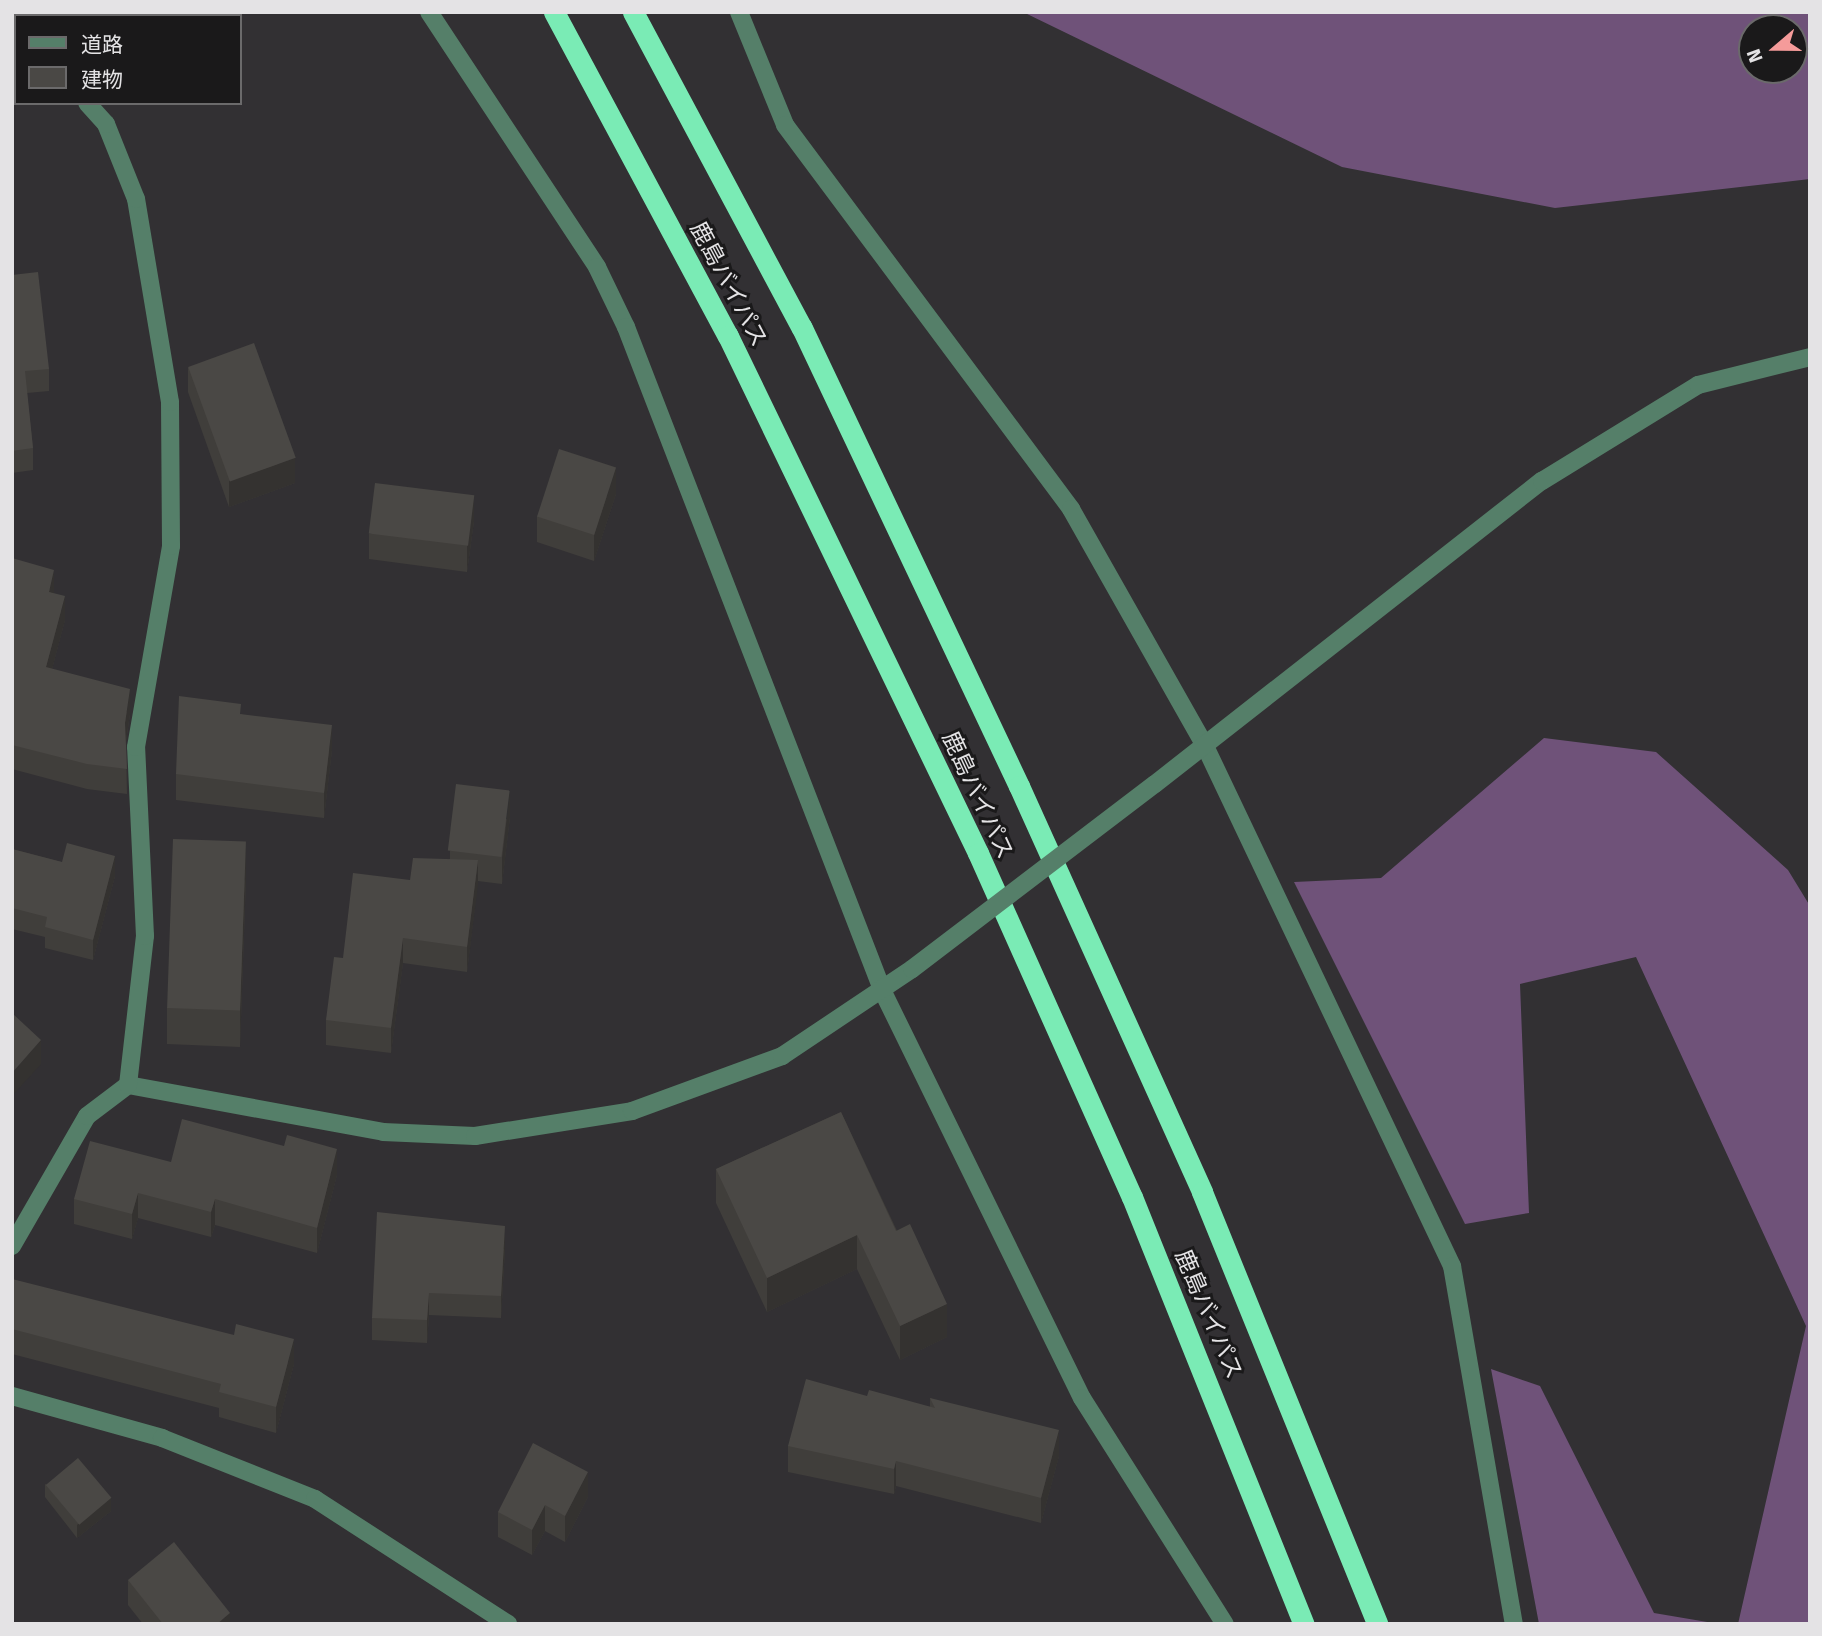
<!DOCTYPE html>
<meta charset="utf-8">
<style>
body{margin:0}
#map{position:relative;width:1822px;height:1636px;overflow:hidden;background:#323033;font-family:"Fira Sans","Noto Sans JP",sans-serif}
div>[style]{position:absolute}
.forest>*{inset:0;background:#6f5279}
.minor>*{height:18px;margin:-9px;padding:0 9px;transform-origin:9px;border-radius:9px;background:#557f69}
.highway>*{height:21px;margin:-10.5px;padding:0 10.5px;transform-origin:10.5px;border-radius:10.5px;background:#7aebb5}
.minor-bridge>*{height:18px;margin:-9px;padding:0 9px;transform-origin:9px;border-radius:9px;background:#557f69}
.wall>*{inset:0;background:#403e3b}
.shaded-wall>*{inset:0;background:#343230}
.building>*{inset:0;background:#4a4845;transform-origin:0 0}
span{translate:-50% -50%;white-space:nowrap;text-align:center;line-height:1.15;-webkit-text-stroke:6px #1a191a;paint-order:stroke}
.street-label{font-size:23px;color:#e4e3e5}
.frame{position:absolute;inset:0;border:14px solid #e4e3e5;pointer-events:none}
.legend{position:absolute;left:14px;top:14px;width:228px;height:91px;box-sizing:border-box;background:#1a191a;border:2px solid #6b6a6b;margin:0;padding:9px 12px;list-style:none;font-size:21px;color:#e4e3e5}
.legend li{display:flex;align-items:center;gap:14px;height:35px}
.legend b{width:35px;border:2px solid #6b6a6b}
.north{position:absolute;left:1738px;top:14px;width:70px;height:70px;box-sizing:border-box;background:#1a191a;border:2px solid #6b6a6b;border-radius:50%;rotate:250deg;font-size:19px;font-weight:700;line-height:28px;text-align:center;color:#e4e3e5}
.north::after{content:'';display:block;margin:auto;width:24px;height:32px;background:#f59b9a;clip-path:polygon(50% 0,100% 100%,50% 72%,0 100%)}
</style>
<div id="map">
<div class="forest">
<i style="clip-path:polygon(evenodd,1023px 12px,1810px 12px,1810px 179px,1555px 208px,1342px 167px,1023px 12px,1752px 28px,1794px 28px,1794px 70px,1752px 70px,1752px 28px)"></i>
<i style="clip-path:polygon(1544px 738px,1656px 752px,1788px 870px,1810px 906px,1810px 1624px,1738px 1624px,1806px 1326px,1636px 957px,1520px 984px,1529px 1213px,1465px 1224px,1294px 882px,1381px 878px)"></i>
<i style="clip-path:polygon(1491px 1369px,1540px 1386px,1654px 1613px,1719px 1624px,1539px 1624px)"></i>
</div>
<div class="minor">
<i style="left:429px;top:12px;width:305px;rotate:56.6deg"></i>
<i style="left:597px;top:267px;width:67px;rotate:64.2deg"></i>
<i style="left:626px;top:327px;width:713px;rotate:68.87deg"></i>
<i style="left:883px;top:992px;width:452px;rotate:63.9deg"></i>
<i style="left:1082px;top:1398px;width:267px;rotate:57.7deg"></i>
<i style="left:739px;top:12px;width:122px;rotate:67.8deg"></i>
<i style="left:785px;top:125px;width:479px;rotate:53.3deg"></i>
<i style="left:1071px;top:509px;width:272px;rotate:60.5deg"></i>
<i style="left:1205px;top:746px;width:576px;rotate:64.59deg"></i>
<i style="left:1452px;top:1266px;width:363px;rotate:80.2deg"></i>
<i style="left:12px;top:30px;width:5px;rotate:37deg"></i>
<i style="left:1155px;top:784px;width:492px;rotate:-38.1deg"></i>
<i style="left:1542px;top:481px;width:183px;rotate:-31.6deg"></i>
<i style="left:1698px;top:385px;width:115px;rotate:-14deg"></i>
<i style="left:128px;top:1085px;width:259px;rotate:10.4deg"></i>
<i style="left:383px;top:1132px;width:92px;rotate:2.5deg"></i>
<i style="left:475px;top:1136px;width:159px;rotate:-9deg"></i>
<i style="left:632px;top:1111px;width:160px;rotate:-20.1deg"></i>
<i style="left:782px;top:1056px;width:156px;rotate:-33.8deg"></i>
<i style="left:12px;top:1246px;width:150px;rotate:-60deg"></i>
<i style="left:87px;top:1116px;width:51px;rotate:-37.1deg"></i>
<i style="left:128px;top:1085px;width:150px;rotate:-83.5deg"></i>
<i style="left:145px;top:936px;width:189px;rotate:-92.7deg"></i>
<i style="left:136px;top:747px;width:204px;rotate:-80.1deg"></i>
<i style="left:171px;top:546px;width:144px;rotate:-90.4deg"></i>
<i style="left:170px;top:402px;width:206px;rotate:-99.5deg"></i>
<i style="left:136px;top:199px;width:81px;rotate:-111.8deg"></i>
<i style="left:106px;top:124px;width:28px;rotate:-132deg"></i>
<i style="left:12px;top:1396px;width:156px;rotate:15.6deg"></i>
<i style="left:162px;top:1438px;width:165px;rotate:21.7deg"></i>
<i style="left:315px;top:1499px;width:230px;rotate:32.9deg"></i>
</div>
<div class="highway">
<i style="left:554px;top:12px;width:368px;rotate:61.8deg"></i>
<i style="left:728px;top:336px;width:574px;rotate:64.19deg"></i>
<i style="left:978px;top:853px;width:377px;rotate:65.9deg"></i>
<i style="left:1132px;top:1197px;width:460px;rotate:68.1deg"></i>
<i style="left:633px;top:12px;width:358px;rotate:61.9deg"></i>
<i style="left:802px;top:328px;width:507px;rotate:64.65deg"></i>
<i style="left:1019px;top:786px;width:445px;rotate:65.7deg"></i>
<i style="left:1202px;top:1192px;width:466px;rotate:67.9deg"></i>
</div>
<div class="minor-bridge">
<i style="left:912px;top:969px;width:305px;rotate:-37.3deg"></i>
</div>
<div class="wall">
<i style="clip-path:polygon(12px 275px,49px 369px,49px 391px,27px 393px,33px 448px,33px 470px,12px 473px)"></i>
<i style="clip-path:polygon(188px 367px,295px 483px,229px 507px,188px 392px)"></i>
<i style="clip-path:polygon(616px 494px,594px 561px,537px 542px,537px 516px)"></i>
<i style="clip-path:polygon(474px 521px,467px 572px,369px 559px,369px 534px)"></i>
<i style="clip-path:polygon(12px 558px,54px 593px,65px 620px,52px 669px,130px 714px,126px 742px,127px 794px,87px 789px,12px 769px)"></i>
<i style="clip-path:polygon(241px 714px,332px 750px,324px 818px,176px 800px,176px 774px)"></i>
<i style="clip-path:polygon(510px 817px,502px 884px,478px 881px,467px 972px,403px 963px,391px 1053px,326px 1045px,326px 1020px,343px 958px,410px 880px,450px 859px,450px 851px)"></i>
<i style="clip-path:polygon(12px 849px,115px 876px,93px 960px,45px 948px,45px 937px,12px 929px)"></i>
<i style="clip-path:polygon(246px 878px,240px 1047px,167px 1044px,167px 1008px)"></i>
<i style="clip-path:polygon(841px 1112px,947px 1337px,900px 1360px,857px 1269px,767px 1312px,716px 1203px,716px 1169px)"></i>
<i style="clip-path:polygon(171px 1162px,337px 1175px,317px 1253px,215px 1225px,211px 1237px,138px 1218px,132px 1239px,74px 1224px,74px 1199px)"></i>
<i style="clip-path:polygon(505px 1248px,501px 1318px,429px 1315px,427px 1343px,372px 1340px,372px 1318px)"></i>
<i style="clip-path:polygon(12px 1279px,294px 1364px,276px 1433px,219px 1417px,219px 1408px,12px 1354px)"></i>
<i style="clip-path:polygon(867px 1396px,930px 1407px,930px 1398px,1059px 1456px,1041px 1523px,896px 1486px,894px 1494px,788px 1472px,788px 1446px)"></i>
<i style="clip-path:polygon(45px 1484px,111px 1511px,77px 1538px,45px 1497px)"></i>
<i style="clip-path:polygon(588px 1497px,565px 1542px,545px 1531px,532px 1555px,498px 1537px,498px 1512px)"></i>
<i style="clip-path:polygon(128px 1580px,230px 1624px,143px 1624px,128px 1605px)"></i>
</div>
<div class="shaded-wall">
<i style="clip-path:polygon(295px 458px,295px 483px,229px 507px,229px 481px)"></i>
<i style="clip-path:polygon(616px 468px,616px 494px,594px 561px,594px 535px)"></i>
<i style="clip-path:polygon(474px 496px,474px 521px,467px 572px,467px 547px)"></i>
<i style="clip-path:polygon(54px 570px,54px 594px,49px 592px)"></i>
<i style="clip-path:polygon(65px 596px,65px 620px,46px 692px,46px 667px)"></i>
<i style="clip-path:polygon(130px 689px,130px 714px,125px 747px,125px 723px)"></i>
<i style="clip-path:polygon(332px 725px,332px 750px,324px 818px,324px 793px)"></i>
<i style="clip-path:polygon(510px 791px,510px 817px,502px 884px,502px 858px)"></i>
<i style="clip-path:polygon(246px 841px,246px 878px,240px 1047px,240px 1010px)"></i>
<i style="clip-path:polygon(115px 856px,115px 876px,93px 960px,93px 940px)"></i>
<i style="clip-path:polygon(478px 860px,478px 885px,467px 972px,467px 947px)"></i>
<i style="clip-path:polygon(403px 938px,403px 963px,391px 1053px,391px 1028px)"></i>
<i style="clip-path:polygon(41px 1040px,41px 1064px,12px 1096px,12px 1073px)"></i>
<i style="clip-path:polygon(337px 1149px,337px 1175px,317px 1253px,317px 1228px)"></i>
<i style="clip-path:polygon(138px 1193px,138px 1218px,132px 1239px,132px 1214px)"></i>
<i style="clip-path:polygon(215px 1199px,215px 1225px,211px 1237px,211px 1212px)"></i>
<i style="clip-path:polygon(505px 1226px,505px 1248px,501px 1318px,501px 1296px)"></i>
<i style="clip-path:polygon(857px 1235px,857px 1269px,767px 1312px,767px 1278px)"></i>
<i style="clip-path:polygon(429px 1293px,429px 1315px,427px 1343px,427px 1320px)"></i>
<i style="clip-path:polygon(947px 1304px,947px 1337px,900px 1360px,900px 1326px)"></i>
<i style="clip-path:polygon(294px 1339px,294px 1364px,276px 1433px,276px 1407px)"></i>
<i style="clip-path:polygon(1059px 1430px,1059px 1456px,1041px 1523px,1041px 1498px)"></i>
<i style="clip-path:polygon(896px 1461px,896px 1486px,894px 1494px,894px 1469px)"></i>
<i style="clip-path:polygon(588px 1472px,588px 1497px,565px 1542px,565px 1516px)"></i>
<i style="clip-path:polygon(111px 1498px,111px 1511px,77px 1538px,77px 1525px)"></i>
<i style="clip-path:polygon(545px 1505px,545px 1531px,532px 1555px,532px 1530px)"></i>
<i style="clip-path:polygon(230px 1613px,230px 1624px,217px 1624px)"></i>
</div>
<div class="building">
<i style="clip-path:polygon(38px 272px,49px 369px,25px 371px,33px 448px,12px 451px,12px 275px)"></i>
<i style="left:254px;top:343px;width:122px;height:70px;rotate:70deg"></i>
<i style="left:559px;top:449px;width:60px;height:71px;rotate:18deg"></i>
<i style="left:375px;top:483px;width:100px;height:51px;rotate:7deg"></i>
<i style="clip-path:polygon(12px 558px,54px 570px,49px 592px,65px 596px,46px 667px,130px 689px,125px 723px,127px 769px,87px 764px,12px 745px)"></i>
<i style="clip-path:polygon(179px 696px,241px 704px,240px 714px,332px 725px,324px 793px,176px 774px)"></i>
<i style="left:456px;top:784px;width:54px;height:67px;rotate:7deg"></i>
<i style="left:173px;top:839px;width:73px;height:169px;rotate:2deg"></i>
<i style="clip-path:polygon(67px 843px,115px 856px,93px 940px,45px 927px,47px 917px,12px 908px,12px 849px,62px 862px)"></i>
<i style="clip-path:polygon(413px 858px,478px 860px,467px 947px,403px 938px,391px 1028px,326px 1020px,334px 957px,343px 958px,353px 873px,410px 880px)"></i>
<i style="clip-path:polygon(12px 1013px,41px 1040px,12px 1073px)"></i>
<i style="clip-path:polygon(841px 1112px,896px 1231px,910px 1224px,947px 1304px,900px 1326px,857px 1235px,767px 1278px,716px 1169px)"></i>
<i style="clip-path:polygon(182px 1119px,284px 1146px,287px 1135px,337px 1149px,317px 1228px,215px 1199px,211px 1212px,138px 1193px,132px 1214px,74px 1199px,90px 1141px,171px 1162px)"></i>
<i style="clip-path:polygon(377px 1212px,505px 1226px,501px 1296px,429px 1293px,427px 1320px,372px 1318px)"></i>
<i style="clip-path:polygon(12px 1279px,234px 1335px,236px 1324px,294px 1339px,276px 1407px,219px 1392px,221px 1384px,12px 1329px)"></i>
<i style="clip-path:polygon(806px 1379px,867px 1396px,869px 1390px,935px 1408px,930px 1398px,1059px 1430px,1041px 1498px,896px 1461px,894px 1469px,788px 1446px)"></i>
<i style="clip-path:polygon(533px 1443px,588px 1472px,565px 1516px,545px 1505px,532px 1530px,498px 1512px)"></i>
<i style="left:78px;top:1458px;width:52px;height:42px;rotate:50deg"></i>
<i style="clip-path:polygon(174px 1542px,230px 1613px,217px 1624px,163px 1624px,128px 1580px)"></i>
</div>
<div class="street-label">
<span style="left:729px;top:284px;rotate:62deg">鹿島バイパス</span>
<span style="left:978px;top:795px;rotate:65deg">鹿島バイパス</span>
<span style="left:1209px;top:1314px;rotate:67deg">鹿島バイパス</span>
</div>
<div class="frame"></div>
<ul class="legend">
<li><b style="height:9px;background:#557f69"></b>道路</li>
<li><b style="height:19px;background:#4a4845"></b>建物</li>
</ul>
<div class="north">N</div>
</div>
